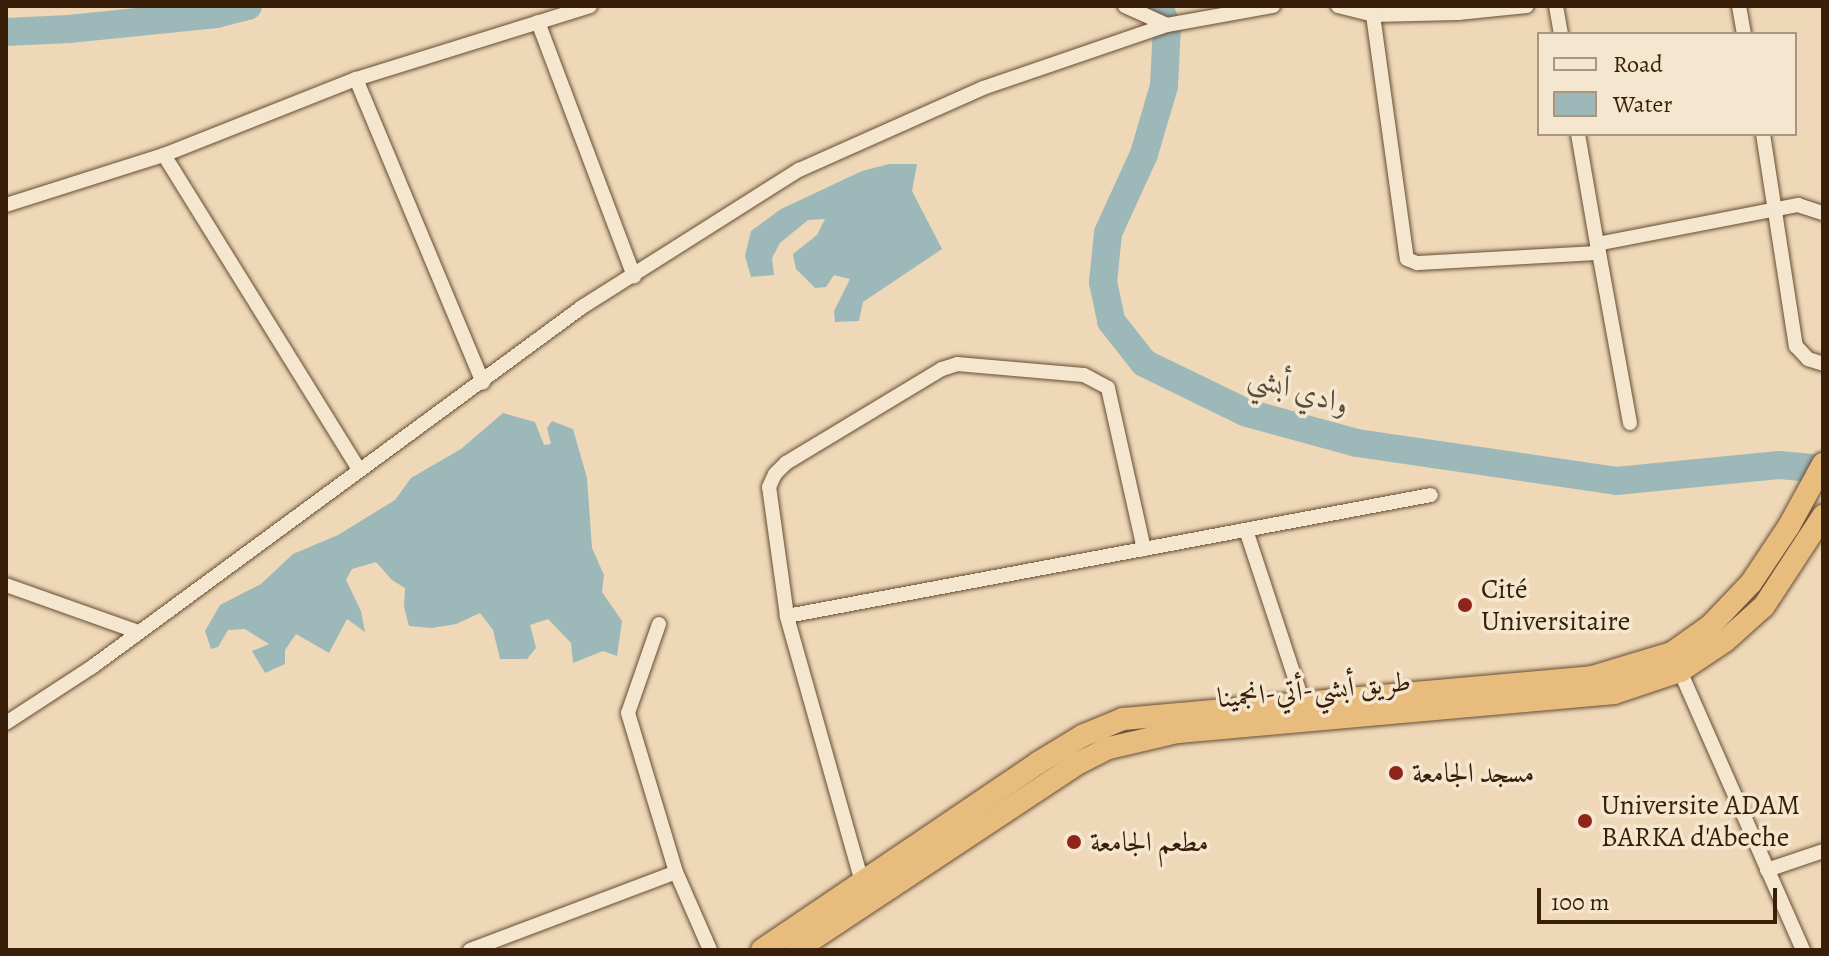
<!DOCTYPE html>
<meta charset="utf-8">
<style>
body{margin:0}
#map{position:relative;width:1829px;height:956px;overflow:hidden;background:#efd8b7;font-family:Alegreya,Amiri,serif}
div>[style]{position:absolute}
.water>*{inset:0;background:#9db8b8}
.river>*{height:28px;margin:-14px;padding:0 14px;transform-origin:14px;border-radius:14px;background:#9db8b8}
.roads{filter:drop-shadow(0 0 2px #664d34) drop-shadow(0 0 2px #664d34)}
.minor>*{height:14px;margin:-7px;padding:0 7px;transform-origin:7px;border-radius:7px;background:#f5e6d0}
.trunk>*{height:22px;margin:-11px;padding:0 11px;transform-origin:11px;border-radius:11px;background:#e8bc7c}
.dots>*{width:22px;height:22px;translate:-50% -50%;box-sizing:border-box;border:4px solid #f5e6d0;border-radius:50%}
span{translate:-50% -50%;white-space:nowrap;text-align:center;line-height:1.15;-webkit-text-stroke:7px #f5e6d0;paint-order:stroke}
.poi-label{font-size:28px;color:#391f09}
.left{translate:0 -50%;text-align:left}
.street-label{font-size:28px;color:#391f09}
.water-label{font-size:30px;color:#574d3e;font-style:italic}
.frame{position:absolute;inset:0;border:8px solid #391f09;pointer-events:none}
.legend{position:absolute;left:1537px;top:32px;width:260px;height:104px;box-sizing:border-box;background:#f5e6d0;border:2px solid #aa9680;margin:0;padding:10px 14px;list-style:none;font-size:24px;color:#391f09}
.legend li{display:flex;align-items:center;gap:16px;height:40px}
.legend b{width:40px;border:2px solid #aa9680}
.scale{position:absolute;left:1537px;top:888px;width:240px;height:36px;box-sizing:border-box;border:4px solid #391f09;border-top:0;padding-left:10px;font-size:24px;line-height:28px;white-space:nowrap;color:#391f09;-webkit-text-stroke:6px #f5e6d0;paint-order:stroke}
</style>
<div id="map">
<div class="water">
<i style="clip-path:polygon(889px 164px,917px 164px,912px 191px,942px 249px,863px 302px,859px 321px,835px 322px,834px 311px,850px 279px,834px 275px,826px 287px,815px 288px,796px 269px,793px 254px,817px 235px,825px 219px,808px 220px,780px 243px,772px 258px,774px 275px,751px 277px,745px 256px,751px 231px,781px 209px,862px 171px)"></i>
<i style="clip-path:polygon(503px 413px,535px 422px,544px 445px,551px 444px,547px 428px,552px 421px,573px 429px,587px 478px,592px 548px,604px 575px,602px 592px,622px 621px,617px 656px,603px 651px,573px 663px,571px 643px,548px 619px,530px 625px,536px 648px,527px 659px,500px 659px,493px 630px,480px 613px,456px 624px,432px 628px,409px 626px,404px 607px,405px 588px,392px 580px,376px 562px,352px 569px,346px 580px,361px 611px,365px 632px,347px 619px,329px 653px,296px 634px,285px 650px,285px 664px,265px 673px,252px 651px,269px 644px,245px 629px,228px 630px,218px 647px,211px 649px,205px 631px,220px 605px,261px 584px,293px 554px,338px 535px,395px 500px,411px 478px,461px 449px)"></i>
</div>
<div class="river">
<i style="left:1158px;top:6px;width:21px;rotate:65deg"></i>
<i style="left:1167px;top:25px;width:61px;rotate:92.8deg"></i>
<i style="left:1164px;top:86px;width:71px;rotate:106.4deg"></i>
<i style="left:1144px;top:154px;width:87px;rotate:114.5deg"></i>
<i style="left:1108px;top:233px;width:49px;rotate:95.8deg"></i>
<i style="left:1103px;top:282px;width:40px;rotate:78deg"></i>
<i style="left:1111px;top:321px;width:53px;rotate:51.8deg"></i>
<i style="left:1144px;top:363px;width:114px;rotate:25.9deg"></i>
<i style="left:1247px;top:413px;width:114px;rotate:15.3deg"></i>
<i style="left:1357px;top:443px;width:262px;rotate:8.3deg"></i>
<i style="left:1616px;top:481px;width:164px;rotate:-5.6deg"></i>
<i style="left:1779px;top:465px;width:44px;rotate:5.2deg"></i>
<i style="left:6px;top:32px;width:63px;rotate:-2.7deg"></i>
<i style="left:69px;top:29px;width:148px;rotate:-5.8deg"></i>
<i style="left:216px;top:14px;width:33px;rotate:-14deg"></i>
</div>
<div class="roads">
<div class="minor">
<i style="left:1125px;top:6px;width:46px;rotate:24.3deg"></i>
<i style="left:1338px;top:6px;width:36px;rotate:14deg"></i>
<i style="left:1373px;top:15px;width:85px;rotate:-1.3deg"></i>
<i style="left:1458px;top:13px;width:69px;rotate:-5.8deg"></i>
<i style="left:1556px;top:6px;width:28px;rotate:80deg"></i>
<i style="left:1739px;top:6px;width:28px;rotate:80deg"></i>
<i style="left:1373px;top:15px;width:246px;rotate:82.1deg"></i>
<i style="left:1407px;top:259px;width:11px;rotate:22deg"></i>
<i style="left:1417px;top:263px;width:181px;rotate:-3.2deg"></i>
<i style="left:538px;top:22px;width:272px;rotate:69.3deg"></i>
<i style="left:356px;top:79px;width:329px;rotate:67.3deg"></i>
<i style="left:1578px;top:134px;width:112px;rotate:80.2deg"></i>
<i style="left:1597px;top:244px;width:205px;rotate:-11deg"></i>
<i style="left:1798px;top:205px;width:26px;rotate:18deg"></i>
<i style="left:1763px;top:134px;width:215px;rotate:81.2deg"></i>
<i style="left:1796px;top:346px;width:18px;rotate:47deg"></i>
<i style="left:1808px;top:359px;width:16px;rotate:18deg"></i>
<i style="left:164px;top:155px;width:370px;rotate:58.2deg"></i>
<i style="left:6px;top:205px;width:166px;rotate:-17.6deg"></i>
<i style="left:164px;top:155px;width:206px;rotate:-21.6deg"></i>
<i style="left:356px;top:79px;width:245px;rotate:-17.3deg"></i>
<i style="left:1598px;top:247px;width:179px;rotate:79.7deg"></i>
<i style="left:1246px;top:530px;width:188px;rotate:71.7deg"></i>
<i style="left:6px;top:585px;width:140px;rotate:19.6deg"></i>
<i style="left:787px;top:616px;width:130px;rotate:-97.9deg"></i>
<i style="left:769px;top:487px;width:14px;rotate:-65deg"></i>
<i style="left:775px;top:474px;width:16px;rotate:-45deg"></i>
<i style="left:786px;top:463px;width:182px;rotate:-31.1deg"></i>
<i style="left:942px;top:369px;width:16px;rotate:-18deg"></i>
<i style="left:957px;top:364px;width:127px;rotate:5deg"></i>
<i style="left:1084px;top:375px;width:27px;rotate:28deg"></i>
<i style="left:1108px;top:388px;width:165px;rotate:77.4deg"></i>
<i style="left:659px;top:624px;width:94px;rotate:109.2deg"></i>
<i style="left:628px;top:713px;width:166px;rotate:73.2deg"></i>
<i style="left:676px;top:872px;width:85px;rotate:66.4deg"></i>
<i style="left:1680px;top:671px;width:305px;rotate:66.2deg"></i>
<i style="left:6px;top:723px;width:103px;rotate:-33.1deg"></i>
<i style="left:92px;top:667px;width:608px;rotate:-36.3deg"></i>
<i style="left:582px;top:307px;width:257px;rotate:-32.3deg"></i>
<i style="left:799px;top:170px;width:201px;rotate:-24deg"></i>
<i style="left:983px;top:88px;width:194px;rotate:-18.9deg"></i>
<i style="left:1167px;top:25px;width:108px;rotate:-10.2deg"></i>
<i style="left:1767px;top:870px;width:59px;rotate:-18.7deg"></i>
<i style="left:864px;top:889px;width:284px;rotate:-105.8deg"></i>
<i style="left:787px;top:616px;width:655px;rotate:-10.64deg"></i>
<i style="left:470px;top:950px;width:220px;rotate:-20.7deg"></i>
</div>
<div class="trunk">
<i style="left:762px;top:950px;width:333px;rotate:-34.1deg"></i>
<i style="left:1038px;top:763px;width:52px;rotate:-31.5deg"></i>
<i style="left:1082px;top:736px;width:44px;rotate:-22.5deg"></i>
<i style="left:1123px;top:719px;width:471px;rotate:-5.1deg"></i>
<i style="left:1592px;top:677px;width:84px;rotate:-16.7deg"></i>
<i style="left:1672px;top:653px;width:47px;rotate:-35.4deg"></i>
<i style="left:1710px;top:626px;width:59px;rotate:-46.4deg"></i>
<i style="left:1751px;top:583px;width:69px;rotate:-56.3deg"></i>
<i style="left:1789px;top:526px;width:71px;rotate:-61.3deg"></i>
<i style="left:796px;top:950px;width:335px;rotate:-33.5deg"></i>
<i style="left:1075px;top:765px;width:38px;rotate:-27deg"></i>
<i style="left:1109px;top:748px;width:71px;rotate:-13.1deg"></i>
<i style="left:1178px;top:732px;width:438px;rotate:-5.1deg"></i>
<i style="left:1614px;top:693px;width:70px;rotate:-18.4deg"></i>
<i style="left:1680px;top:671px;width:54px;rotate:-33.7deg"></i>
<i style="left:1725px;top:641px;width:52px;rotate:-41.9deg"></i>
<i style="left:1764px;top:606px;width:108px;rotate:-56.8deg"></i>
</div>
</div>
<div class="dots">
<i style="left:1465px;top:605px;background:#8f2418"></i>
<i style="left:1396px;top:773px;background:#8f2418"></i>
<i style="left:1585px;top:821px;background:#8f2418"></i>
<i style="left:1074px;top:842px;background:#8f2418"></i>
</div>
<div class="poi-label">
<span class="left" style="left:1481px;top:605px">Cité<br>Universitaire</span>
<span class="left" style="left:1412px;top:773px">مسجد الجامعة</span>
<span class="left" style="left:1601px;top:821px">Universite ADAM<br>BARKA d'Abeche</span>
<span class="left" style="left:1090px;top:842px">مطعم الجامعة</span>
</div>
<div class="street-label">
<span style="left:1314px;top:690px;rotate:-5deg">طريق أبشي-أتي-انجمينا</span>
</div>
<div class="water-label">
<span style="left:1299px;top:390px;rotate:17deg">وادي أبشي</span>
</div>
<div class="frame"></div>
<ul class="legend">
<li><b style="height:10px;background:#f5e6d0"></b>Road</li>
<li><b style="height:22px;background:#9db8b8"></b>Water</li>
</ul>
<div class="scale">100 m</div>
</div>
